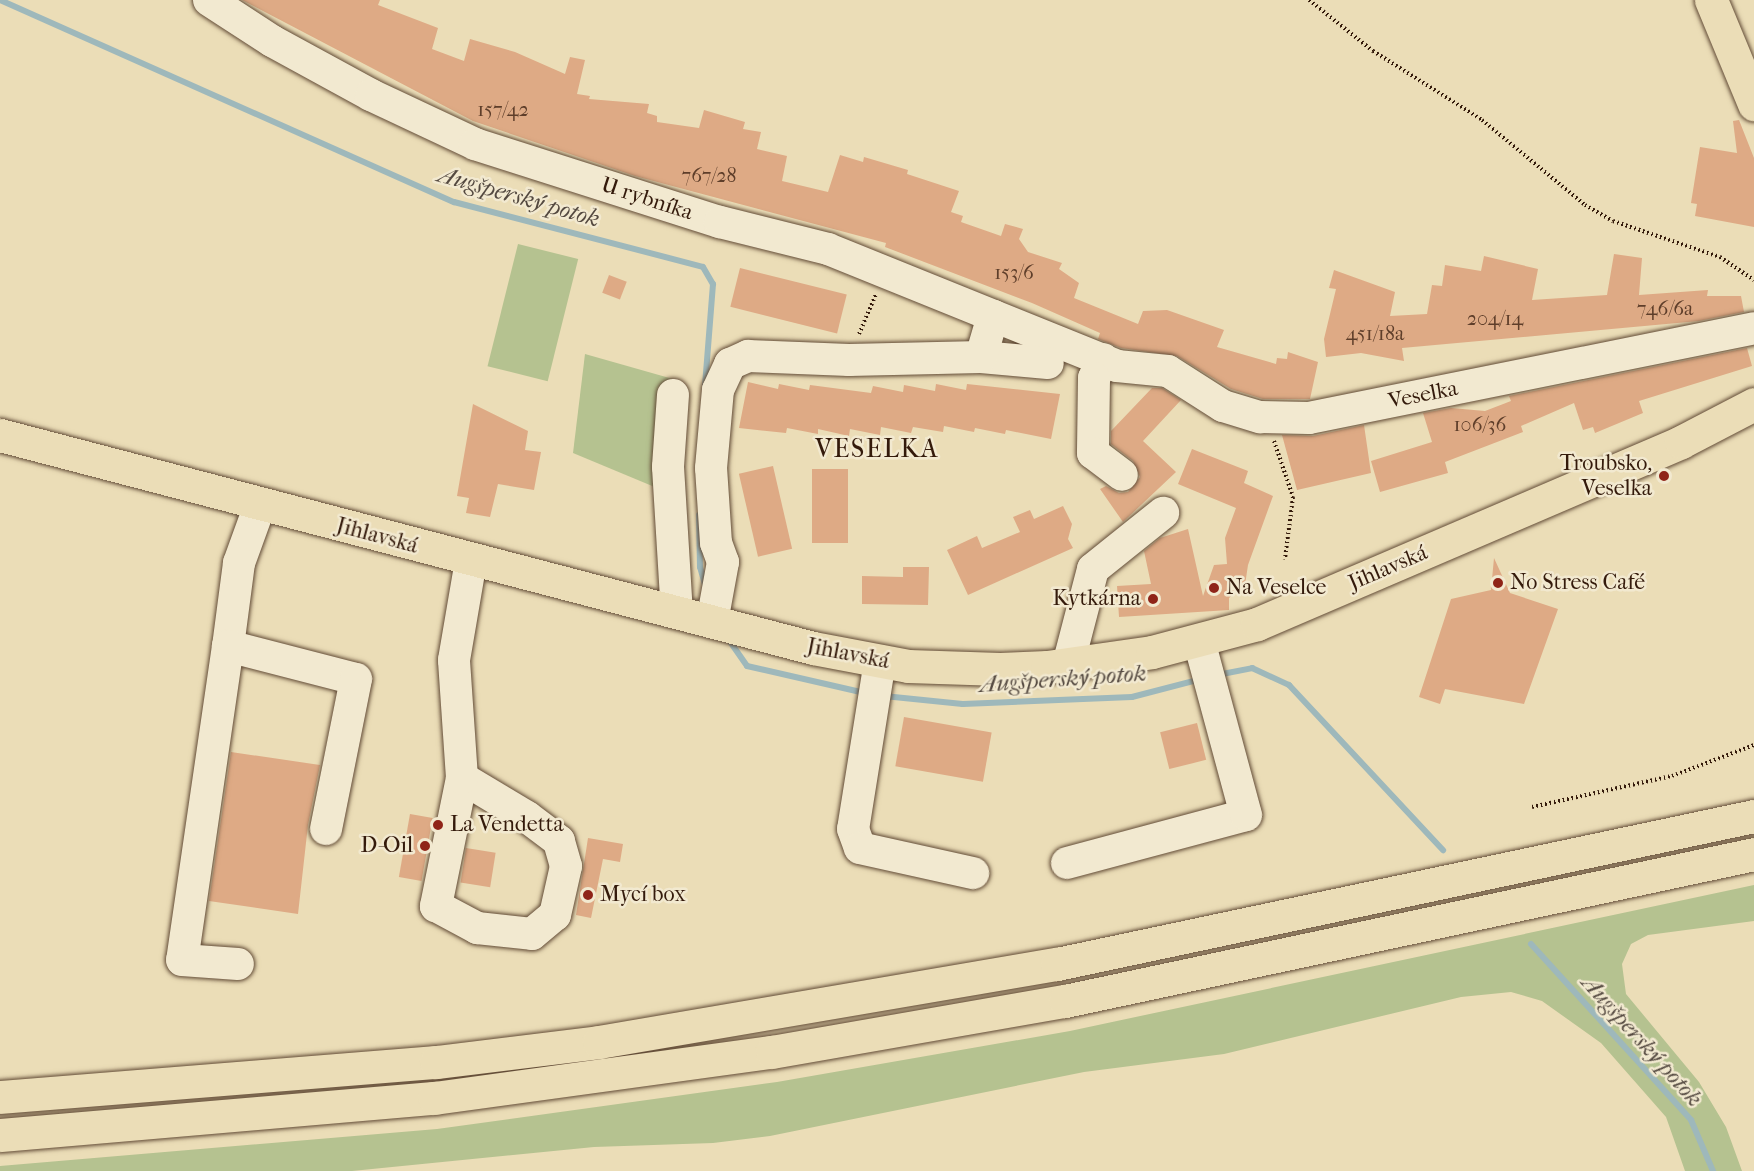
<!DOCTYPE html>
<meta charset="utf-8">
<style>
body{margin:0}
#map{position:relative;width:1754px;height:1171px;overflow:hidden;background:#ebddb7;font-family:"IM FELL French Canon",serif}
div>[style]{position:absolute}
.green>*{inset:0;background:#b5c290;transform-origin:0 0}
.stream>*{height:6px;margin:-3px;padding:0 3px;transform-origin:3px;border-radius:3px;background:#9eb8bb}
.building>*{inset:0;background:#deaa85;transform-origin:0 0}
.path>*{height:4px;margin-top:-2px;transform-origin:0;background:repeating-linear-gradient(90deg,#341a0b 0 1.5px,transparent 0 4.5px)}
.roads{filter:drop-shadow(0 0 2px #624b36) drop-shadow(0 0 2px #624b36)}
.minor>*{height:32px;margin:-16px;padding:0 16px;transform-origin:16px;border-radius:16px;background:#f2e9d0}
.major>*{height:33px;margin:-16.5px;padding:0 16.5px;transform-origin:16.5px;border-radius:16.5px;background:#ebddb7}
.highway>*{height:33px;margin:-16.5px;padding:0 16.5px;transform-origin:16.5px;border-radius:16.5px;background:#ebddb7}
.dots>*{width:16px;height:16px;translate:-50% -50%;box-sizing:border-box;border:3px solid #f2e9d0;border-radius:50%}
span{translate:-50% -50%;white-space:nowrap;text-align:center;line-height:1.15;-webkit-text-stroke:5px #f2e9d0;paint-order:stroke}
.number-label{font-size:20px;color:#5e3e2a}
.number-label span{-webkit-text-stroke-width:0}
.street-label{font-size:22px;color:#341a0b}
.poi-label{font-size:22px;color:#341a0b}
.right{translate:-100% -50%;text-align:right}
.left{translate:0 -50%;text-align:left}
.water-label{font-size:24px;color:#544940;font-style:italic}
.quarter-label{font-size:26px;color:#341a0b;letter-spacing:1.5px}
</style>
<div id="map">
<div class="green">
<i style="left:518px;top:244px;width:62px;height:126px;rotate:14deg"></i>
<i style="clip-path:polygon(585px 354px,673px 379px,657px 488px,573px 453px)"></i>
<i style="clip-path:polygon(1754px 885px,1754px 921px,1648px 935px,1631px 944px,1622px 964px,1626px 994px,1699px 1082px,1726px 1127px,1742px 1171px,1685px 1171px,1666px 1117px,1601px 1043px,1542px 1001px,1511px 992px,1461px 997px,1224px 1054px,1084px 1072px,770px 1136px,713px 1143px,594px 1147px,352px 1171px,0 1171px,0 1166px,437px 1129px,777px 1082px,1070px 1031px)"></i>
</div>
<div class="stream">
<i style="left:0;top:0;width:497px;rotate:24deg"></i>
<i style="left:454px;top:202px;width:257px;rotate:14.6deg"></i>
<i style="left:703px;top:267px;width:20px;rotate:60deg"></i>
<i style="left:713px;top:284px;width:101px;rotate:94.5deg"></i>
<i style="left:699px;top:515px;width:52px;rotate:88.9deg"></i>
<i style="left:700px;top:567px;width:22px;rotate:74deg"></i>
<i style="left:731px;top:643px;width:28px;rotate:55deg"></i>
<i style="left:747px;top:666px;width:121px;rotate:12.9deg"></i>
<i style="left:1217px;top:675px;width:36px;rotate:-11deg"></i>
<i style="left:1252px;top:668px;width:41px;rotate:24.7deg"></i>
<i style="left:1289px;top:685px;width:226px;rotate:47deg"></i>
<i style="left:884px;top:696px;width:79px;rotate:5.8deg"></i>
<i style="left:963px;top:704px;width:169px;rotate:-2.4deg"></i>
<i style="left:1132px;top:697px;width:71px;rotate:-14.6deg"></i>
<i style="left:1531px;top:944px;width:238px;rotate:47.7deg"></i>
<i style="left:1691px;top:1120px;width:56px;rotate:66.7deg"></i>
</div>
<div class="building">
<i style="clip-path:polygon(242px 0,380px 0,378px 5px,438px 28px,432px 49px,464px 61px,470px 39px,515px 52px,565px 74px,570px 57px,585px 60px,577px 94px,590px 96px,589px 99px,649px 104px,647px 113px,657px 116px,657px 122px,699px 128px,704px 110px,745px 122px,743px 129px,761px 132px,757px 149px,787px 156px,782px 181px,828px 192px,840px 155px,863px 162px,864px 157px,908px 170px,907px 174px,959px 191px,951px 212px,963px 216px,961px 222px,1001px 236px,1005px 224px,1023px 229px,1019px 239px,1028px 252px,1062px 263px,1059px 269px,1079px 283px,1074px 298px,1138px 324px,1143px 311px,1167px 310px,1224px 330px,1217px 347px,1276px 364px,1277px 358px,1287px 359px,1288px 352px,1318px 362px,1310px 399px,1263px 399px,1231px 389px,1177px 356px,1121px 348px,1098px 339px,1100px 333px,1032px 303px,885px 247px,886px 243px,635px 176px,473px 121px)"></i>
<i style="clip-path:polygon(1739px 120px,1754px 158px,1754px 227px,1695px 216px,1697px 204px,1691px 203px,1700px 147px,1737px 153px,1733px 121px)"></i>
<i style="clip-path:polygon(1614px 254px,1642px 258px,1639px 295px,1708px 290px,1707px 296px,1741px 296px,1744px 312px,1699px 321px,1402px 348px,1404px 361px,1361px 353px,1326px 357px,1324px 339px,1336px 289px,1329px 288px,1334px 270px,1395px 292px,1390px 316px,1427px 314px,1432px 285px,1442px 286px,1445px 265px,1481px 271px,1484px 256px,1538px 269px,1532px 300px,1607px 295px)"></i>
<i style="left:740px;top:268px;width:110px;height:40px;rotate:14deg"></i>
<i style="left:609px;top:275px;width:19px;height:19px;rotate:21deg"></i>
<i style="clip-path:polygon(1747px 348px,1752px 366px,1639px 401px,1643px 413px,1595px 433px,1593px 427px,1583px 430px,1574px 403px,1521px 426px,1523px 432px,1445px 462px,1448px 473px,1380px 492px,1371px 461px,1432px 442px,1423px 413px,1451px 408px,1485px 411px,1511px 401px,1509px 396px)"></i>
<i style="clip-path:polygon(748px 382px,778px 389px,779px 384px,809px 390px,810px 385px,871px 393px,873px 386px,903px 392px,904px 385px,935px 391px,936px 384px,966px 390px,967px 384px,1060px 394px,1051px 439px,1006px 430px,1005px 434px,975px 428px,974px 432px,944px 426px,943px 432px,913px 427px,911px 433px,881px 427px,880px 435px,850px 429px,849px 436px,818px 429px,818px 434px,787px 428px,786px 433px,739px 428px)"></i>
<i style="clip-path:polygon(1152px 388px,1162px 388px,1181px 400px,1143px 441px,1176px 472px,1123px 522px,1100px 489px,1106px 486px,1119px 493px,1128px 492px,1140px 477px,1133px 461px,1111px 444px,1111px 431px)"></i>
<i style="clip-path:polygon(473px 404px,528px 431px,525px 450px,541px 452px,534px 490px,498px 484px,490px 517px,466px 513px,469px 498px,457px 496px)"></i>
<i style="clip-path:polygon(1364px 425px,1371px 473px,1297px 490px,1282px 435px,1313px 436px)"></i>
<i style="clip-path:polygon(1192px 449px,1248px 471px,1244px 483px,1273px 496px,1248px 565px,1245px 585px,1229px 598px,1229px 610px,1119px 617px,1117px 586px,1151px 584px,1144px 551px,1160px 538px,1188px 529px,1203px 596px,1214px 565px,1227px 564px,1225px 538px,1236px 508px,1178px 484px)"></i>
<i style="left:773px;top:466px;width:85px;height:35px;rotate:77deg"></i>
<i style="left:812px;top:469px;width:36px;height:74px"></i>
<i style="clip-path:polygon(1063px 506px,1072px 524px,1068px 539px,1073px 548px,968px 595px,947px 550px,977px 536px,982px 548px,1020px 532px,1013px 517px,1030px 510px,1034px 519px)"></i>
<i style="clip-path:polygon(1494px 558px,1510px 593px,1558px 609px,1524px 704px,1445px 689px,1440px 704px,1419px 697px,1451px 599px,1491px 590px)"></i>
<i style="clip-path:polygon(903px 567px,929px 567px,928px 605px,862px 604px,862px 576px,903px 577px)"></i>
<i style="left:904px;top:717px;width:89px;height:50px;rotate:10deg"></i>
<i style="left:1197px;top:723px;width:38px;height:38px;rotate:76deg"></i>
<i style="clip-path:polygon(231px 752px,320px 765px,308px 825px,298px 914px,209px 901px)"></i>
<i style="left:410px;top:814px;width:23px;height:64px;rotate:10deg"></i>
<i style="clip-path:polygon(588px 838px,623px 844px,620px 862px,603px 859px,591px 918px,576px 915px)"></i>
<i style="left:466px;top:848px;width:30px;height:35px;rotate:9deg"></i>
</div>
<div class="path">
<i style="left:1309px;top:0;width:82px;rotate:38.6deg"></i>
<i style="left:1373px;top:51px;width:129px;rotate:32.3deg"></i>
<i style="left:1482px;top:120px;width:134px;rotate:39.5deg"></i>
<i style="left:1585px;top:205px;width:32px;rotate:30deg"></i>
<i style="left:1613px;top:221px;width:113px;rotate:18.6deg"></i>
<i style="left:1720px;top:257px;width:41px;rotate:34.1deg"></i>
<i style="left:859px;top:334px;width:43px;rotate:-67deg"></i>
<i style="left:1274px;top:441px;width:59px;rotate:71.3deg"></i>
<i style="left:1293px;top:497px;width:63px;rotate:97.4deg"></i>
<i style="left:1532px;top:807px;width:143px;rotate:-12.5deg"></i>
<i style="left:1672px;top:776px;width:88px;rotate:-20.7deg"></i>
</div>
<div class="roads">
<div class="minor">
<i style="left:209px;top:0;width:75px;rotate:33.1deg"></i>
<i style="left:272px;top:41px;width:113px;rotate:28.6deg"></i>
<i style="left:371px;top:95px;width:115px;rotate:25.2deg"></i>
<i style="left:475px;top:144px;width:257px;rotate:17.7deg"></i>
<i style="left:720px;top:222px;width:111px;rotate:14deg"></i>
<i style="left:828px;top:249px;width:312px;rotate:22deg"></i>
<i style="left:1117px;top:366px;width:51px;rotate:5.6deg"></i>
<i style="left:1168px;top:371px;width:65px;rotate:32.5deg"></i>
<i style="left:1223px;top:406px;width:39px;rotate:17deg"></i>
<i style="left:1260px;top:417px;width:49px;rotate:1.2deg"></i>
<i style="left:1309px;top:418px;width:454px;rotate:-11.4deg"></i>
<i style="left:981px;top:357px;width:67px;rotate:5.1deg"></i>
<i style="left:1103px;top:359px;width:21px;rotate:115deg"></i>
<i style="left:1094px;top:378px;width:75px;rotate:90.8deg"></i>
<i style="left:1093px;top:453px;width:36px;rotate:37deg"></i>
<i style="left:673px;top:395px;width:72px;rotate:94deg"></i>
<i style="left:668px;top:467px;width:146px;rotate:86.5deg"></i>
<i style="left:260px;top:505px;width:62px;rotate:109.9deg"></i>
<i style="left:239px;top:563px;width:84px;rotate:97.5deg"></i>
<i style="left:228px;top:646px;width:132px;rotate:14.5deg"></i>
<i style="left:356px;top:679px;width:153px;rotate:101.3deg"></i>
<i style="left:712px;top:622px;width:61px;rotate:-79.6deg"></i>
<i style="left:723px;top:562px;width:20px;rotate:-110deg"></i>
<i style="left:716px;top:543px;width:75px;rotate:-93.8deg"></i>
<i style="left:711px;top:468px;width:78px;rotate:-84.9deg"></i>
<i style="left:718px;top:390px;width:29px;rotate:-65deg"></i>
<i style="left:730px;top:364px;width:20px;rotate:-24deg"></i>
<i style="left:748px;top:356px;width:101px;rotate:2.3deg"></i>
<i style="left:849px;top:360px;width:132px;rotate:-1.3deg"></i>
<i style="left:981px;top:357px;width:43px;rotate:-73.7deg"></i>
<i style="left:228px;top:646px;width:317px;rotate:98.3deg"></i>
<i style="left:182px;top:960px;width:56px;rotate:4.1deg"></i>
<i style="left:880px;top:661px;width:170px;rotate:99.1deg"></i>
<i style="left:853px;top:829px;width:20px;rotate:70deg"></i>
<i style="left:860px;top:848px;width:116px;rotate:12.5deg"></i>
<i style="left:1068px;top:665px;width:99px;rotate:-75.4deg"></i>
<i style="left:1093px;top:569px;width:90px;rotate:-38.7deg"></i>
<i style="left:462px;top:778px;width:131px;rotate:101.5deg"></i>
<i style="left:436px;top:906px;width:47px;rotate:28.2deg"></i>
<i style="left:477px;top:928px;width:55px;rotate:6.2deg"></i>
<i style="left:532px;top:934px;width:30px;rotate:-40deg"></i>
<i style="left:555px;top:915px;width:50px;rotate:-77.3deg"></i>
<i style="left:566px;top:866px;width:26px;rotate:-106deg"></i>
<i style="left:559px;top:841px;width:40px;rotate:-143deg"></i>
<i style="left:527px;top:817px;width:76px;rotate:-149deg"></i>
<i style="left:462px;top:778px;width:118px;rotate:-93.9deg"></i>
<i style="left:454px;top:660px;width:100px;rotate:-80.3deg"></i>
<i style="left:1067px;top:863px;width:185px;rotate:-15deg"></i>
<i style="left:1246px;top:815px;width:180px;rotate:-105.1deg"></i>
</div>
<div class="major">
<i style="left:1711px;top:0;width:113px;rotate:67.5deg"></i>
<i style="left:0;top:435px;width:840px;rotate:14.68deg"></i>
<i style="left:813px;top:648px;width:97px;rotate:10.7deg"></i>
<i style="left:908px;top:666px;width:92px;rotate:1.9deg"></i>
<i style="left:1000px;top:669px;width:47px;rotate:-2.4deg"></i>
<i style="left:1047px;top:667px;width:106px;rotate:-8.1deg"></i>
<i style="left:1152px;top:652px;width:109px;rotate:-14.9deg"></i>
<i style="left:1257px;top:624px;width:461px;rotate:-23.2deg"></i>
<i style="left:1681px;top:442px;width:82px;rotate:-27.5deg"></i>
</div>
<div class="highway">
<i style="left:0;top:1097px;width:437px;rotate:-4.6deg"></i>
<i style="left:436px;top:1062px;width:164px;rotate:-7deg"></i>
<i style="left:599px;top:1042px;width:465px;rotate:-9.7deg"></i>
<i style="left:1057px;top:964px;width:713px;rotate:-11.99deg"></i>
<i style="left:0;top:1135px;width:436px;rotate:-4.9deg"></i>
<i style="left:434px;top:1098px;width:341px;rotate:-7.8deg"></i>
<i style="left:772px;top:1052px;width:297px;rotate:-9.9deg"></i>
<i style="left:1065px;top:1001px;width:705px;rotate:-12.04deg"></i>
</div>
</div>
<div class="dots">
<i style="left:1664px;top:476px;background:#8f2418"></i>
<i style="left:1498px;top:583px;background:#8f2418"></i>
<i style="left:1214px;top:588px;background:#8f2418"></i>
<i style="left:1153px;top:599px;background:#8f2418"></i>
<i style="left:438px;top:825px;background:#8f2418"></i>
<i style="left:425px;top:846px;background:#8f2418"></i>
<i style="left:588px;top:895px;background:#8f2418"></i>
</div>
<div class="number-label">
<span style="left:503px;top:109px">157/42</span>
<span style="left:709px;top:175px">767/28</span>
<span style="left:1014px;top:272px">153/6</span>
<span style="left:1665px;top:308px">746/6a</span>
<span style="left:1495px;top:318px">204/14</span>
<span style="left:1375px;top:333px">451/18a</span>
<span style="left:1480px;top:424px">106/36</span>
</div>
<div class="street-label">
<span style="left:647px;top:199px;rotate:18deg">U rybníka</span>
<span style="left:1423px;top:395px;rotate:-11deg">Veselka</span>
<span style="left:377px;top:536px;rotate:15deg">Jihlavská</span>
<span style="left:1388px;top:568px;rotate:-23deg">Jihlavská</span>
<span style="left:848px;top:654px;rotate:11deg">Jihlavská</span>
</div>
<div class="poi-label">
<span class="right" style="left:1652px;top:476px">Troubsko,<br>Veselka</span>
<span class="left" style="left:1510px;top:583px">No Stress Café</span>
<span class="left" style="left:1226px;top:588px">Na Veselce</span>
<span class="right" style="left:1141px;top:599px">Kytkárna</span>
<span class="left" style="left:450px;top:825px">La Vendetta</span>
<span class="right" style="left:413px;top:846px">D-Oil</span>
<span class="left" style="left:600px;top:895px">Mycí box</span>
</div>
<div class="water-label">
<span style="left:519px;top:197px;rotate:16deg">Augšperský potok</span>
<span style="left:1063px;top:679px;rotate:-4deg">Augšperský potok</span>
<span style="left:1642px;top:1041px;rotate:48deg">Augšperský potok</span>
</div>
<div class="quarter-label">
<span style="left:877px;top:449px">VESELKA</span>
</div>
</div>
